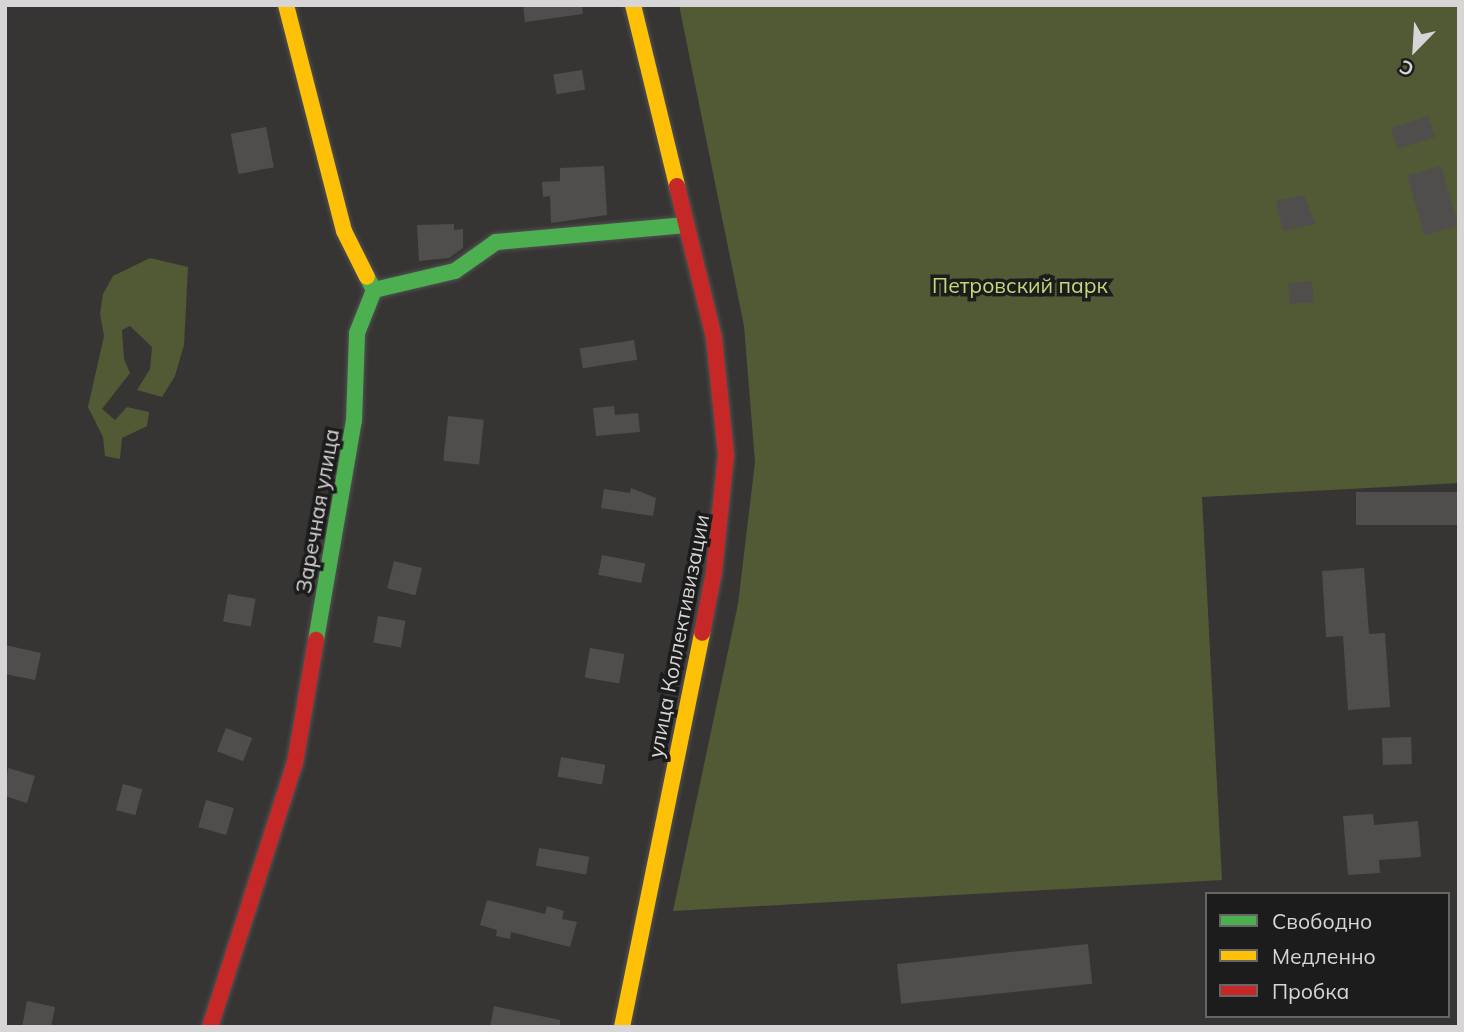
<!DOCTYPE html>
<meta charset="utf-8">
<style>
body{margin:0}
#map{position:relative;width:1464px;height:1032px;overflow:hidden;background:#363534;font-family:Mulish,sans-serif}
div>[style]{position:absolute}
.green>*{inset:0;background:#515a35}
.building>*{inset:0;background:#4f4e4d;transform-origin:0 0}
.roads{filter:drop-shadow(0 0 2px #525151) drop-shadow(0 0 2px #525151)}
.fast>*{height:16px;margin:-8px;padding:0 8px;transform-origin:8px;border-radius:8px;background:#4caf50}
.slow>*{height:16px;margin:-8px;padding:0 8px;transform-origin:8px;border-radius:8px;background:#ffc107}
.jam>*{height:16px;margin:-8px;padding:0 8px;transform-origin:8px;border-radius:8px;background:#c62828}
span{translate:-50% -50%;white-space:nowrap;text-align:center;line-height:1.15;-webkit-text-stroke:7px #1d1c1c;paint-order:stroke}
.park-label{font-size:21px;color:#c0d979}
.street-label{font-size:21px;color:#d7d5d5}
.frame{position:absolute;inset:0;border:7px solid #d7d5d5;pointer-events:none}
.legend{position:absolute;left:1205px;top:892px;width:245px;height:126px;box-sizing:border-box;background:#1d1c1c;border:2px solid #676666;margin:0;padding:9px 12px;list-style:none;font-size:21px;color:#d7d5d5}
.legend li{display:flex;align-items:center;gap:14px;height:35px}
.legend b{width:35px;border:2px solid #676666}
.north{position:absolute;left:1380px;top:14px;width:70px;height:70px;-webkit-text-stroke:5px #1d1c1c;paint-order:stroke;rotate:204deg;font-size:19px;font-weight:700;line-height:28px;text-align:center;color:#d7d5d5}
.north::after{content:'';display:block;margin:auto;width:24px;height:32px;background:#d7d5d5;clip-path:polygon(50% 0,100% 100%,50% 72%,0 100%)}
</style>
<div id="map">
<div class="green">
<i style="clip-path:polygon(679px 5px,1459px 5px,1459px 483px,1202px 497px,1222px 880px,673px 911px,738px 604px,755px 462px,744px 326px)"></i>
<i style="clip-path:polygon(150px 258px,188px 267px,184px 345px,175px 376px,162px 397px,137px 390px,150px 369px,152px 347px,130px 326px,122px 330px,124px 359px,130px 373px,102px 409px,115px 420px,127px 407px,149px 412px,147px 426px,122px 438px,120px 459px,105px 456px,103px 437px,88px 407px,104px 336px,100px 314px,103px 294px,113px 276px)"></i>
</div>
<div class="building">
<i style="clip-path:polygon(523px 5px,582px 5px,583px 14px,525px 22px)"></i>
<i style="left:582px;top:70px;width:20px;height:29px;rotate:81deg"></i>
<i style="left:1428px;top:116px;width:22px;height:39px;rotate:72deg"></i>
<i style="left:266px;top:127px;width:41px;height:36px;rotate:79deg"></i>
<i style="clip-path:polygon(604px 166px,607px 215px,551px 223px,550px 196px,543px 197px,542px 182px,560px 181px,560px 168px)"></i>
<i style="left:1441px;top:166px;width:62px;height:35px;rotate:74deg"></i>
<i style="clip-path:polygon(1304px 195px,1315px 224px,1283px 231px,1276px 201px)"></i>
<i style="clip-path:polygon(454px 224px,454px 230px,463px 229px,463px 248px,449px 258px,419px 261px,417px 225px)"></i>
<i style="left:1312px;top:281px;width:21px;height:24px;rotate:85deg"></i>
<i style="left:634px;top:340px;width:20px;height:55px;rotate:81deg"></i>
<i style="clip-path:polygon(614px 406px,615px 415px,638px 413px,640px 432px,596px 436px,593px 408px)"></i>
<i style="left:448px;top:416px;width:36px;height:45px;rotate:6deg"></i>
<i style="clip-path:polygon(631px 488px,656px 498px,653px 516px,601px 508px,604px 489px,630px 493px)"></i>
<i style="left:1459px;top:492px;width:33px;height:103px;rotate:90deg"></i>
<i style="left:602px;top:555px;width:44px;height:20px;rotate:11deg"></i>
<i style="left:394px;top:561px;width:29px;height:28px;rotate:14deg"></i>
<i style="clip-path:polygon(1364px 568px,1369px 634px,1385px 633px,1390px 707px,1348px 710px,1343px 636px,1326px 637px,1322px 571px)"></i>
<i style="left:228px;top:594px;width:28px;height:28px;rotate:10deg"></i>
<i style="left:378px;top:616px;width:28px;height:27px;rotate:10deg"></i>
<i style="clip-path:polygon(5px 645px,41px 653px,35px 680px,5px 674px)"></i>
<i style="left:590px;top:648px;width:35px;height:30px;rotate:10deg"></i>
<i style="left:226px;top:728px;width:28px;height:25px;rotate:21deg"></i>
<i style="left:1411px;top:737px;width:27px;height:29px;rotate:88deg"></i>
<i style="left:561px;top:757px;width:45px;height:20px;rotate:10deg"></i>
<i style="clip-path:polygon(8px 768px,35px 776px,27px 803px,5px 796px)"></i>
<i style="left:123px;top:784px;width:20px;height:27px;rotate:15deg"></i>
<i style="left:206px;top:800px;width:29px;height:28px;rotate:16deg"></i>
<i style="clip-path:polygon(1373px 814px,1374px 825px,1418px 821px,1421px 857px,1379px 860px,1380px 873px,1348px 875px,1343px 816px)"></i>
<i style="left:539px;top:848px;width:51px;height:18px;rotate:10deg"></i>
<i style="clip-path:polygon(487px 900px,545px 914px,547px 906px,564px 911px,562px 919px,577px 922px,570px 947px,511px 932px,510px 939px,496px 936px,497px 930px,480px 925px)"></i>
<i style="left:1088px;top:944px;width:40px;height:192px;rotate:84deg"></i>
<i style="clip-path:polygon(27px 1001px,55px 1007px,51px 1027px,22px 1027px)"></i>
<i style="clip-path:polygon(494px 1006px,560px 1020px,560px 1027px,490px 1027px)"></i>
</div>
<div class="roads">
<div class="fast">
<i style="left:374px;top:290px;width:83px;rotate:-13.2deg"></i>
<i style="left:455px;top:271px;width:50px;rotate:-35.3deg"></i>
<i style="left:496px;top:242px;width:191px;rotate:-5.1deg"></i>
<i style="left:316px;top:640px;width:222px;rotate:-80.2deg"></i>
<i style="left:354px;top:421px;width:88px;rotate:-88deg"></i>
<i style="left:357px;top:333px;width:46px;rotate:-68.4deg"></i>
<i style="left:374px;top:290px;width:15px;rotate:-118deg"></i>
</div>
<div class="slow">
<i style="left:286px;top:5px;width:233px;rotate:75.6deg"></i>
<i style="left:344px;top:231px;width:51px;rotate:63.4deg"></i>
<i style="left:633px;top:5px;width:186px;rotate:76.3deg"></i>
<i style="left:622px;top:1027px;width:402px;rotate:-78.5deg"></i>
</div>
<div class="jam">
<i style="left:677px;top:186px;width:156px;rotate:76.3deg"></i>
<i style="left:714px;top:338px;width:118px;rotate:84.1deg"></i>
<i style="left:726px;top:455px;width:118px;rotate:95.9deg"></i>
<i style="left:714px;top:572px;width:62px;rotate:101.1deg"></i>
<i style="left:210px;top:1027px;width:277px;rotate:-72.2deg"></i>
<i style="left:295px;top:763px;width:125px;rotate:-80.3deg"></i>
</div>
</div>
<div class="park-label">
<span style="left:1020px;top:285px">Петровский парк</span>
</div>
<div class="street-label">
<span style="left:317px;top:511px;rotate:-80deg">Заречная улица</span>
<span style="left:678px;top:636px;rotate:-79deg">улица Коллективизации</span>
</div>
<div class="frame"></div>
<ul class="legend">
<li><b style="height:9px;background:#4caf50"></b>Свободно</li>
<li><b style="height:9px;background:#ffc107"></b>Медленно</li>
<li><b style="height:9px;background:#c62828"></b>Пробка</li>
</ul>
<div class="north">С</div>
</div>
